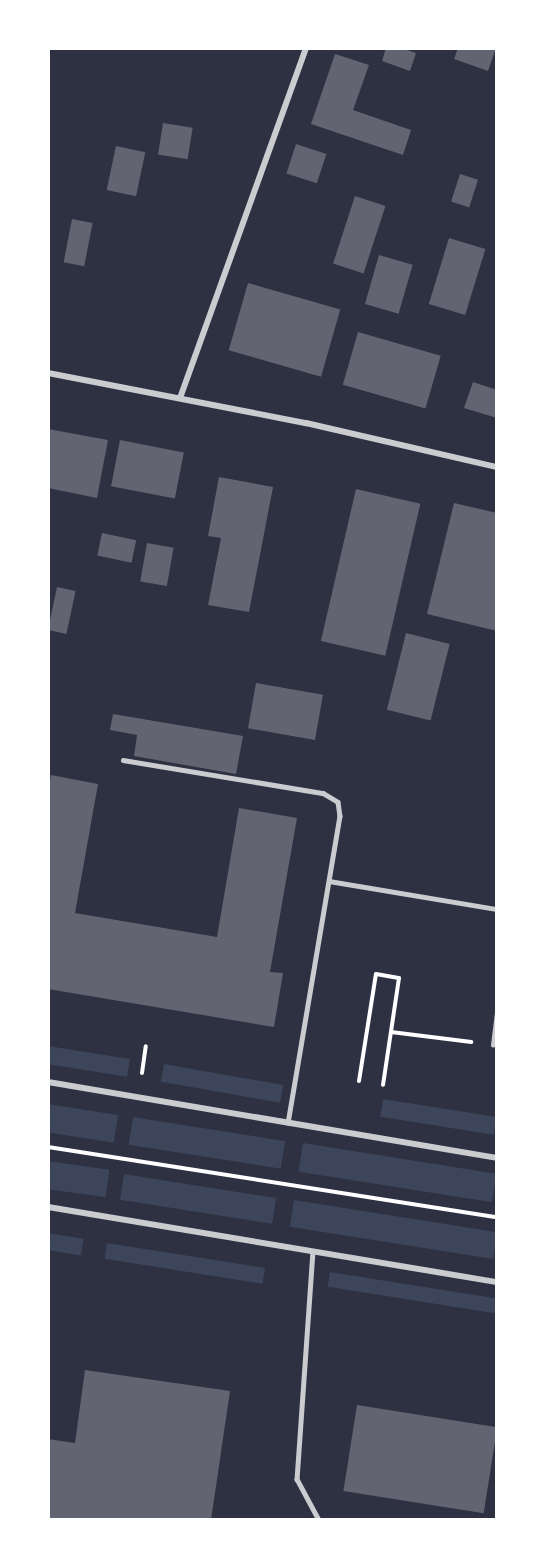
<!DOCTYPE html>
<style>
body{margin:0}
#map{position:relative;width:545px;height:1568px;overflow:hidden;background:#2d3142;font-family:"Nunito Sans",sans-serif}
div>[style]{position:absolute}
.green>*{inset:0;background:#3c4559;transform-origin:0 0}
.building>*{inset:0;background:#626471;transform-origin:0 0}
.path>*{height:4px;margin:-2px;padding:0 2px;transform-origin:2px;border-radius:2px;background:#fff}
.service>*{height:4.5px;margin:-2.25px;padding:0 2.25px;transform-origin:2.25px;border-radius:2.25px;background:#caccd0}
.minor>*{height:6px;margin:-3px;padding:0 3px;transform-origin:3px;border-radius:3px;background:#caccd0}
span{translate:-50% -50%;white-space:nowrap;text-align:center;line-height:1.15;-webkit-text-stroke:4.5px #fff;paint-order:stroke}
.frame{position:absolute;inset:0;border:50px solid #fff;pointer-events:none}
</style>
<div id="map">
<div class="green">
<i style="left:48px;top:1046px;width:83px;height:18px;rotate:9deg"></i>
<i style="left:164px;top:1064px;width:121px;height:18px;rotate:10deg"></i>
<i style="left:383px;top:1099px;width:115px;height:18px;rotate:9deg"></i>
<i style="left:48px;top:1104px;width:71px;height:28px;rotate:9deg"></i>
<i style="left:133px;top:1117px;width:154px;height:28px;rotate:9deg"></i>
<i style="left:303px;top:1143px;width:196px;height:29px;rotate:9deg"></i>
<i style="left:48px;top:1161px;width:62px;height:28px;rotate:8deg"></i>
<i style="left:124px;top:1174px;width:154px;height:26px;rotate:9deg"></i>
<i style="left:294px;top:1200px;width:206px;height:27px;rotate:9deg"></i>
<i style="left:48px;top:1233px;width:36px;height:17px;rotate:9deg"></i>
<i style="left:107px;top:1243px;width:160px;height:16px;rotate:9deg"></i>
<i style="left:330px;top:1272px;width:169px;height:15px;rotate:9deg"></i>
</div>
<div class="building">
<i style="clip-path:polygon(386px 48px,401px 48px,416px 53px,410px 71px,382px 61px)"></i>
<i style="clip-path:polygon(458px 48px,496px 48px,488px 71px,454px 59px)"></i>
<i style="clip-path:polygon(335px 54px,369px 65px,353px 110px,411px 130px,403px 155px,311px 124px)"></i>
<i style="left:163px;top:123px;width:30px;height:32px;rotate:9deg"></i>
<i style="left:296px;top:144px;width:32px;height:31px;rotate:18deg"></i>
<i style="left:116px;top:146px;width:30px;height:45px;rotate:12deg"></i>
<i style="left:460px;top:174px;width:19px;height:29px;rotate:18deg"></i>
<i style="left:355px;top:196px;width:32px;height:71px;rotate:18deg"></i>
<i style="left:72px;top:219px;width:21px;height:44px;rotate:11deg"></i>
<i style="left:449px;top:238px;width:38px;height:69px;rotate:17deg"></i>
<i style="left:379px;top:255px;width:35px;height:51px;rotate:16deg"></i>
<i style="left:248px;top:283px;width:96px;height:70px;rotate:16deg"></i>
<i style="left:358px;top:332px;width:86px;height:55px;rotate:16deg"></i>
<i style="clip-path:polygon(473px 382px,497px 390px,497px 418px,464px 408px)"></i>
<i style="clip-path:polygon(48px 429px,108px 440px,97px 498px,48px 488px)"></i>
<i style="left:120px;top:440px;width:65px;height:47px;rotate:11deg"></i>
<i style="clip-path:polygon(219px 477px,273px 487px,249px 612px,208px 605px,221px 538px,208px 536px)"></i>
<i style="left:356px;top:489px;width:66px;height:156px;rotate:13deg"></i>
<i style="clip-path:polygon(454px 503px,497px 513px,497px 631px,427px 614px)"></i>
<i style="left:102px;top:533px;width:35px;height:23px;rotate:12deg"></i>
<i style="left:147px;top:543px;width:27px;height:39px;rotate:10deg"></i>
<i style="left:57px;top:587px;width:19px;height:44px;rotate:12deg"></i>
<i style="left:406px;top:633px;width:45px;height:79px;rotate:14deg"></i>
<i style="left:256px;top:683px;width:68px;height:46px;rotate:10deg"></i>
<i style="clip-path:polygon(113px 714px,243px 736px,236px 774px,134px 756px,137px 735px,110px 730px)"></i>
<i style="clip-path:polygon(51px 775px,98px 784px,75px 913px,217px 937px,239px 808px,297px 818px,270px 972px,283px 973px,274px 1027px,48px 989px,48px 793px)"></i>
<i style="clip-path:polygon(85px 1370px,230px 1391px,211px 1520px,48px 1520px,48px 1439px,75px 1443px)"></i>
<i style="left:357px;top:1405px;width:142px;height:87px;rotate:9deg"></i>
</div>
<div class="path">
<i style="left:391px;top:1032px;width:81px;rotate:7.1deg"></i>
<i style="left:142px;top:1073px;width:27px;rotate:-82deg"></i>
<i style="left:359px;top:1081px;width:108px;rotate:-81deg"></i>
<i style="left:376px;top:974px;width:23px;rotate:10deg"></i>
<i style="left:399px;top:978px;width:108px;rotate:98.5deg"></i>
<i style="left:48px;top:1147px;width:454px;rotate:8.9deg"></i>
</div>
<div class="service">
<i style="left:123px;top:760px;width:203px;rotate:9.4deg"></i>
<i style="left:323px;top:793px;width:17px;rotate:31deg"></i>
<i style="left:338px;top:802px;width:14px;rotate:82deg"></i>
<i style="left:340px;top:816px;width:311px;rotate:99.6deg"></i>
<i style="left:329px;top:881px;width:170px;rotate:9.5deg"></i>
<i style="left:493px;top:1045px;width:31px;rotate:-83deg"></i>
<i style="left:313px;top:1251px;width:229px;rotate:94deg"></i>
<i style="left:297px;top:1479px;width:47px;rotate:61.8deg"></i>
</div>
<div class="minor">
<i style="left:48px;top:373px;width:263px;rotate:11deg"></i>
<i style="left:306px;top:423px;width:196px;rotate:13deg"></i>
<i style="left:180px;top:398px;width:372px;rotate:-70.2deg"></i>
<i style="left:48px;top:1082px;width:455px;rotate:9.6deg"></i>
<i style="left:48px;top:1207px;width:455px;rotate:9.5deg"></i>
</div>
<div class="frame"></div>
</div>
